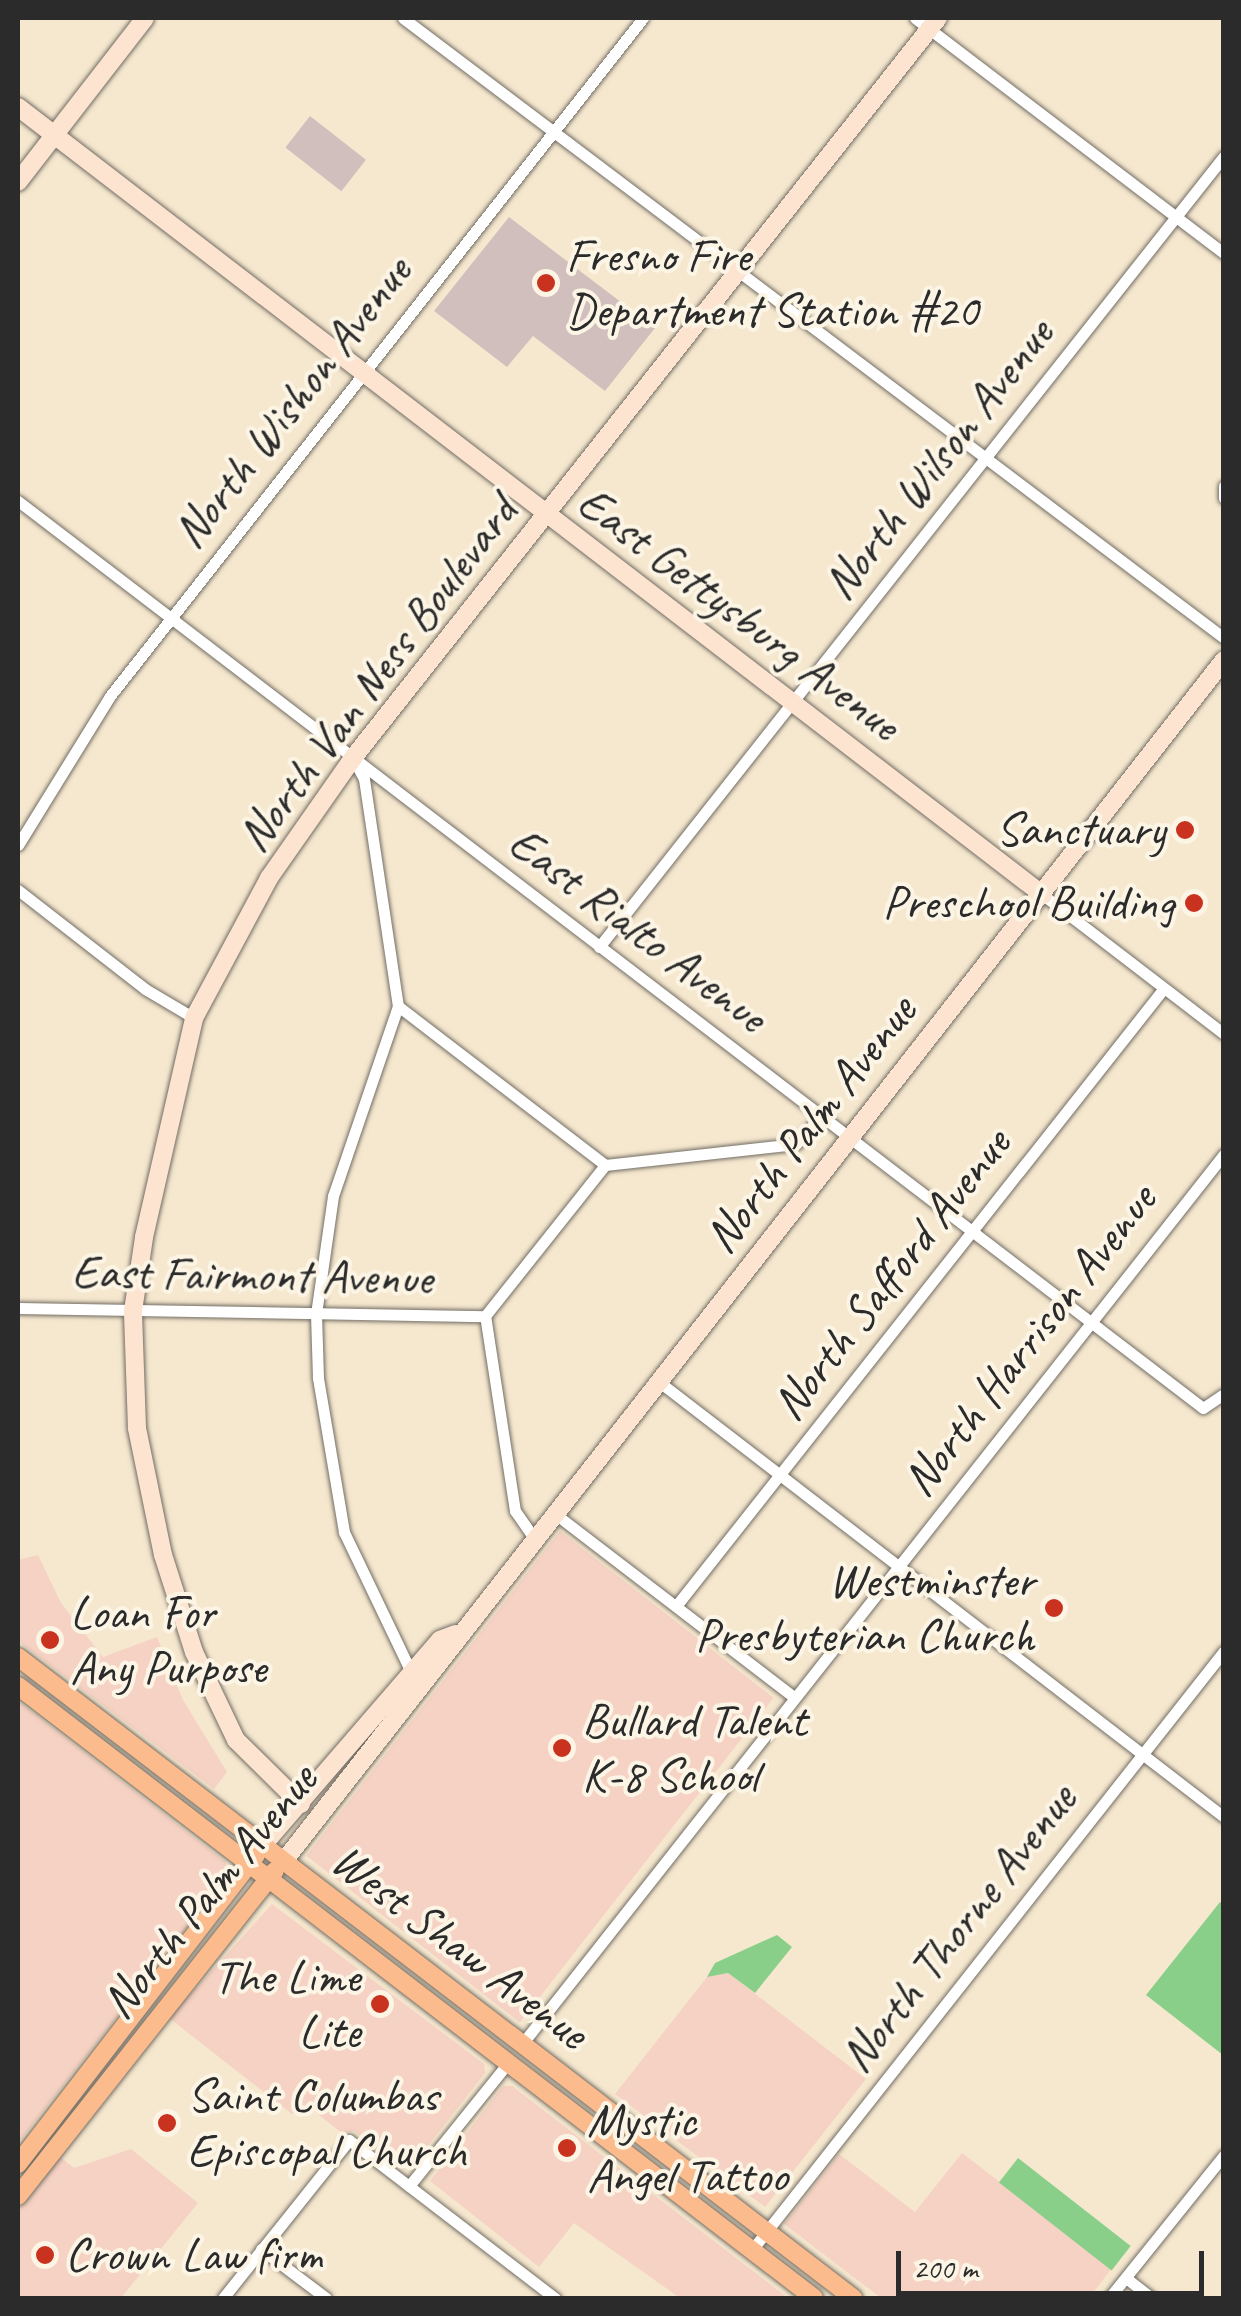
<!DOCTYPE html>
<style>
body{margin:0}
#map{position:relative;width:1241px;height:2316px;overflow:hidden;background:#f6e8cf;font-family:Caveat,sans-serif}
div>[style]{position:absolute}
.built>*{inset:0;background:#f5d2c3;transform-origin:0 0}
.industrial>*{inset:0;background:#d1bfbd;transform-origin:0 0}
.green>*{inset:0;background:#89cf89;transform-origin:0 0}
.roads{filter:drop-shadow(0 0 2px #726d64) drop-shadow(0 0 2px #726d64)}
.street>*{height:11px;margin:-5.5px;padding:0 5.5px;transform-origin:5.5px;border-radius:5.5px;background:#fff}
.secondary>*{height:18px;margin:-9px;padding:0 9px;transform-origin:9px;border-radius:9px;background:#fde4d1}
.primary>*{height:18px;margin:-9px;padding:0 9px;transform-origin:9px;border-radius:9px;background:#fbbb8d}
.dots>*{width:28px;height:28px;translate:-50% -50%;box-sizing:border-box;border:5px solid #fcf5e5;border-radius:50%}
span{translate:-50% -50%;white-space:nowrap;text-align:center;line-height:1.15;-webkit-text-stroke:8px #fcf5e5;paint-order:stroke}
.poi-label{font-size:48px;color:#2b2b2b}
.left{translate:0 -50%;text-align:left}
.right{translate:-100% -50%;text-align:right}
.street-label{font-size:48px;color:#2b2b2b}
.frame{position:absolute;inset:0;border:20px solid #2b2b2b;pointer-events:none}
.scale{position:absolute;left:896px;top:2251px;width:308px;height:45px;box-sizing:border-box;border:5px solid #2b2b2b;border-top:0;padding-left:12px;font-size:30px;line-height:35px;white-space:nowrap;color:#2b2b2b;-webkit-text-stroke:8px #fcf5e5;paint-order:stroke}
</style>
<div id="map">
<div class="built">
<i style="left:560px;top:1531px;width:271px;height:412px;rotate:38deg"></i>
<i style="clip-path:polygon(38px 1555px,61px 1603px,103px 1657px,157px 1637px,183px 1700px,227px 1772px,214px 1789px,18px 1641px,18px 1560px)"></i>
<i style="clip-path:polygon(18px 1701px,226px 1862px,228px 1875px,18px 2143px)"></i>
<i style="clip-path:polygon(272px 1904px,484px 2064px,485px 2073px,412px 2166px,402px 2167px,354px 2131px,342px 2133px,310px 2108px,292px 2114px,169px 2018px)"></i>
<i style="clip-path:polygon(728px 1973px,866px 2079px,765px 2207px,615px 2094px,707px 1977px)"></i>
<i style="clip-path:polygon(503px 2086px,512px 2086px,788px 2298px,680px 2298px,574px 2223px,539px 2267px,430px 2181px)"></i>
<i style="clip-path:polygon(131px 2149px,198px 2203px,121px 2298px,18px 2298px,18px 2209px,59px 2156px,74px 2168px)"></i>
<i style="clip-path:polygon(962px 2153px,1112px 2268px,1089px 2298px,881px 2298px,784px 2224px,839px 2154px,915px 2212px)"></i>
</div>
<div class="industrial">
<i style="left:310px;top:116px;width:71px;height:40px;rotate:38deg"></i>
<i style="clip-path:polygon(509px 217px,655px 328px,605px 391px,533px 336px,507px 367px,434px 311px)"></i>
</div>
<div class="green">
<i style="clip-path:polygon(1220px 1902px,1224px 1905px,1223px 2055px,1146px 1995px)"></i>
<i style="clip-path:polygon(777px 1935px,792px 1947px,755px 1993px,728px 1973px,707px 1977px,715px 1963px)"></i>
<i style="left:1018px;top:2158px;width:143px;height:31px;rotate:38deg"></i>
</div>
<div class="roads">
<div class="street">
<i style="left:403px;top:18px;width:1029px;rotate:37.06deg"></i>
<i style="left:915px;top:18px;width:388px;rotate:37.3deg"></i>
<i style="left:1224px;top:486px;width:12px;rotate:90deg"></i>
<i style="left:18px;top:501px;width:1492px;rotate:37.43deg"></i>
<i style="left:1203px;top:1408px;width:25px;rotate:-34deg"></i>
<i style="left:355px;top:762px;width:19px;rotate:62deg"></i>
<i style="left:364px;top:779px;width:230px;rotate:81.5deg"></i>
<i style="left:398px;top:1006px;width:201px;rotate:108.9deg"></i>
<i style="left:333px;top:1196px;width:119px;rotate:98.2deg"></i>
<i style="left:316px;top:1314px;width:64px;rotate:88.2deg"></i>
<i style="left:318px;top:1378px;width:156px;rotate:80.4deg"></i>
<i style="left:344px;top:1532px;width:157px;rotate:64.4deg"></i>
<i style="left:18px;top:845px;width:175px;rotate:-58.3deg"></i>
<i style="left:110px;top:696px;width:862px;rotate:-51.83deg"></i>
<i style="left:18px;top:890px;width:161px;rotate:37.9deg"></i>
<i style="left:145px;top:989px;width:57px;rotate:30.6deg"></i>
<i style="left:1043px;top:895px;width:228px;rotate:37.5deg"></i>
<i style="left:599px;top:947px;width:1008px;rotate:-51.69deg"></i>
<i style="left:398px;top:1006px;width:261px;rotate:37.5deg"></i>
<i style="left:18px;top:1308px;width:467px;rotate:1deg"></i>
<i style="left:658px;top:1381px;width:714px;rotate:37.61deg"></i>
<i style="left:554px;top:1513px;width:302px;rotate:37.5deg"></i>
<i style="left:534px;top:1538px;width:33px;rotate:-125deg"></i>
<i style="left:515px;top:1511px;width:197px;rotate:-98.7deg"></i>
<i style="left:485px;top:1316px;width:193px;rotate:-51.5deg"></i>
<i style="left:605px;top:1165px;width:192px;rotate:-6.3deg"></i>
<i style="left:796px;top:1144px;width:39px;rotate:-48deg"></i>
<i style="left:676px;top:1606px;width:787px;rotate:-51.7deg"></i>
<i style="left:522px;top:2044px;width:1134px;rotate:-51.73deg"></i>
<i style="left:409px;top:2186px;width:158px;rotate:-51.2deg"></i>
<i style="left:261px;top:2249px;width:81px;rotate:37deg"></i>
<i style="left:751px;top:2251px;width:764px;rotate:-51.75deg"></i>
<i style="left:1126px;top:2278px;width:33px;rotate:38deg"></i>
<i style="left:223px;top:2298px;width:202px;rotate:-51.4deg"></i>
<i style="left:349px;top:2140px;width:260px;rotate:37.5deg"></i>
<i style="left:1109px;top:2298px;width:184px;rotate:-51.2deg"></i>
</div>
<div class="secondary">
<i style="left:18px;top:107px;width:1293px;rotate:37.55deg"></i>
<i style="left:18px;top:182px;width:207px;rotate:-52.2deg"></i>
<i style="left:301px;top:1804px;width:91px;rotate:-135.4deg"></i>
<i style="left:236px;top:1740px;width:98px;rotate:-115.5deg"></i>
<i style="left:194px;top:1652px;width:102px;rotate:-107.7deg"></i>
<i style="left:163px;top:1555px;width:130px;rotate:-101.6deg"></i>
<i style="left:137px;top:1428px;width:117px;rotate:-92deg"></i>
<i style="left:133px;top:1311px;width:75px;rotate:-81.5deg"></i>
<i style="left:144px;top:1237px;width:225px;rotate:-77.1deg"></i>
<i style="left:194px;top:1018px;width:159px;rotate:-61.8deg"></i>
<i style="left:269px;top:878px;width:146px;rotate:-55deg"></i>
<i style="left:353px;top:758px;width:943px;rotate:-51.67deg"></i>
<i style="left:263px;top:1845px;width:271px;rotate:-49.2deg"></i>
<i style="left:440px;top:1640px;width:17px;rotate:-21deg"></i>
<i style="left:284px;top:1861px;width:1525px;rotate:-51.95deg"></i>
</div>
<div class="primary">
<i style="left:18px;top:1657px;width:1053px;rotate:37.51deg"></i>
<i style="left:18px;top:1686px;width:1004px;rotate:37.55deg"></i>
<i style="left:18px;top:2164px;width:390px;rotate:-52.4deg"></i>
<i style="left:18px;top:2196px;width:414px;rotate:-51.7deg"></i>
</div>
</div>
<div class="dots">
<i style="left:546px;top:283px;background:#c8321e"></i>
<i style="left:1185px;top:830px;background:#c8321e"></i>
<i style="left:1194px;top:903px;background:#c8321e"></i>
<i style="left:1054px;top:1608px;background:#c8321e"></i>
<i style="left:50px;top:1640px;background:#c8321e"></i>
<i style="left:562px;top:1748px;background:#c8321e"></i>
<i style="left:380px;top:2004px;background:#c8321e"></i>
<i style="left:167px;top:2123px;background:#c8321e"></i>
<i style="left:567px;top:2148px;background:#c8321e"></i>
<i style="left:45px;top:2255px;background:#c8321e"></i>
</div>
<div class="poi-label">
<span class="left" style="left:566px;top:283px">Fresno Fire<br>Department Station #20</span>
<span class="right" style="left:1165px;top:830px">Sanctuary</span>
<span class="right" style="left:1174px;top:903px">Preschool Building</span>
<span class="right" style="left:1034px;top:1608px">Westminster<br>Presbyterian Church</span>
<span class="left" style="left:70px;top:1640px">Loan For<br>Any Purpose</span>
<span class="left" style="left:582px;top:1748px">Bullard Talent<br>K-8 School</span>
<span class="right" style="left:360px;top:2004px">The Lime<br>Lite</span>
<span class="left" style="left:187px;top:2123px">Saint Columbas<br>Episcopal Church</span>
<span class="left" style="left:587px;top:2148px">Mystic<br>Angel Tattoo</span>
<span class="left" style="left:65px;top:2255px">Crown Law firm</span>
</div>
<div class="street-label">
<span style="left:292px;top:402px;rotate:-52deg">North Wishon Avenue</span>
<span style="left:938px;top:459px;rotate:-52deg">North Wilson Avenue</span>
<span style="left:739px;top:613px;rotate:37deg">East Gettysburg Avenue</span>
<span style="left:377px;top:674px;rotate:-53deg">North Van Ness Boulevard</span>
<span style="left:638px;top:929px;rotate:37deg">East Rialto Avenue</span>
<span style="left:810px;top:1124px;rotate:-52deg">North Palm Avenue</span>
<span style="left:891px;top:1274px;rotate:-52deg">North Safford Avenue</span>
<span style="left:252px;top:1275px;rotate:1deg">East Fairmont Avenue</span>
<span style="left:1029px;top:1340px;rotate:-52deg">North Harrison Avenue</span>
<span style="left:209px;top:1891px;rotate:-51deg">North Palm Avenue</span>
<span style="left:958px;top:1928px;rotate:-52deg">North Thorne Avenue</span>
<span style="left:460px;top:1946px;rotate:37deg">West Shaw Avenue</span>
</div>
<div class="frame"></div>
<div class="scale">200 m</div>
</div>
